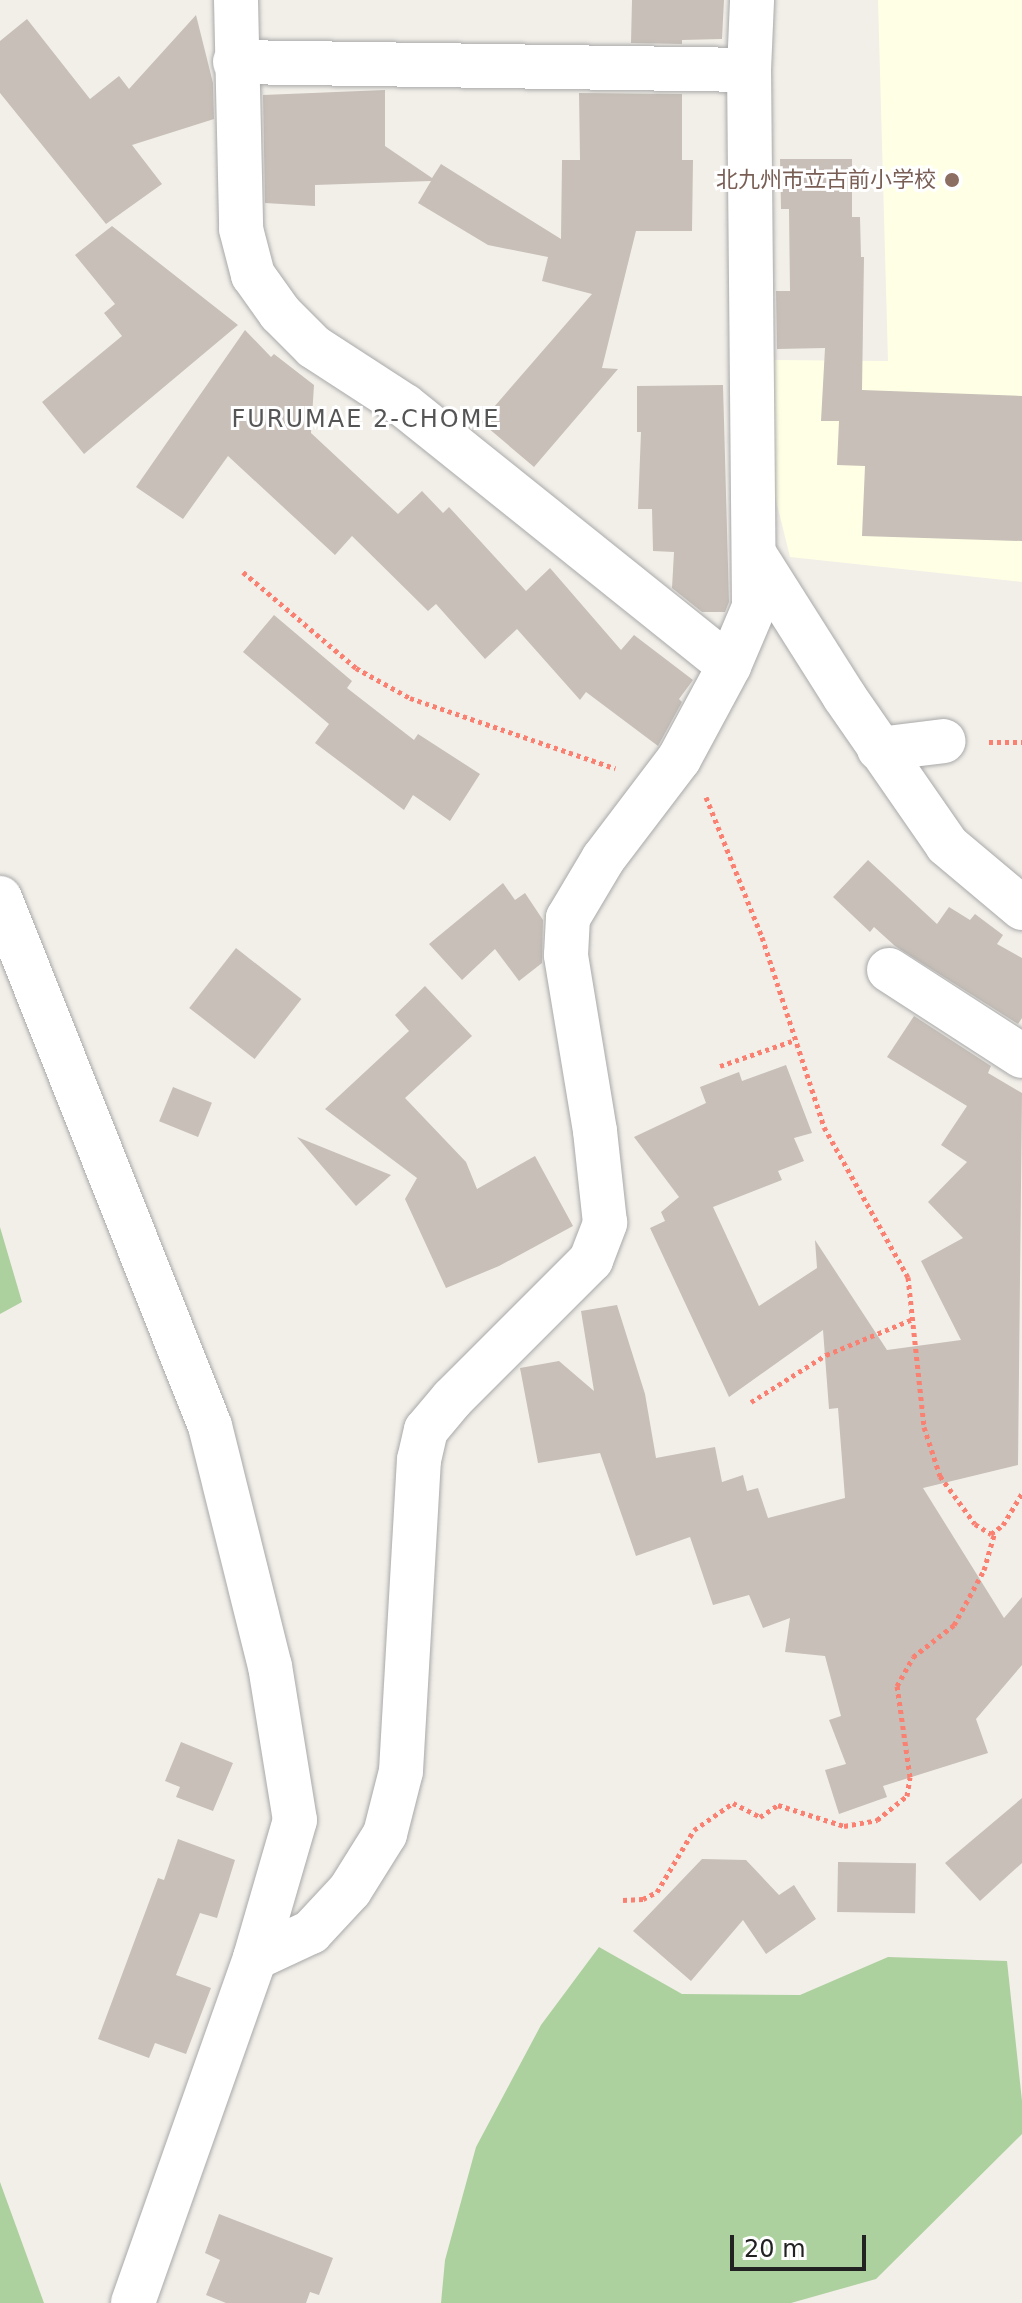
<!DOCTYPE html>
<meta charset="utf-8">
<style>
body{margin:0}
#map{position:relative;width:1022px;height:2303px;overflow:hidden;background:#f2efe9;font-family:"DejaVu Sans","Noto Sans JP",sans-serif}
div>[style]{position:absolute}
.education>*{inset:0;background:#ffffe5}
.forest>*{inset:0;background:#add19e}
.building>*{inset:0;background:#c7bfb8;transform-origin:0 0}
.path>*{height:5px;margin-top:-2.5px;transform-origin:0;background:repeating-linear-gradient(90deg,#fa8072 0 4px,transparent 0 8px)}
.roads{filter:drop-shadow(0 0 2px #a9a9a9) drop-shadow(0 0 2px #a9a9a9)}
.minor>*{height:44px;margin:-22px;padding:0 22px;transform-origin:22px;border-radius:22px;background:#fff}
.dots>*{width:22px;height:22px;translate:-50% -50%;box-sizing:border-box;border:4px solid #fff;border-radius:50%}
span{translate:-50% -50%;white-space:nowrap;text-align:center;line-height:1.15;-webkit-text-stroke:6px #fff;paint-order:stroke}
.education-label{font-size:22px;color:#785e54}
.right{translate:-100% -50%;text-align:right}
.neighbourhood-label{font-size:24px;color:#555;letter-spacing:2px}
.scale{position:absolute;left:730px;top:2235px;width:136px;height:36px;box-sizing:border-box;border:4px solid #222;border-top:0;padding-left:10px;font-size:24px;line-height:28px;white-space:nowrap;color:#222;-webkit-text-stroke:6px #fff;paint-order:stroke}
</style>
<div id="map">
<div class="education">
<i style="clip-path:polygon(878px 0,1022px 0,1022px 582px,790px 557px,772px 484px,772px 360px,888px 361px)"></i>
</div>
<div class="forest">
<i style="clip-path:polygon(0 1227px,22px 1302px,0 1314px)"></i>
<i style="clip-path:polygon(599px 1947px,682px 1994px,800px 1995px,888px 1957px,1007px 1961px,1022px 2101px,1022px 2134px,876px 2279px,791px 2303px,441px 2303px,445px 2260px,476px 2147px,541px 2025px)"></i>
<i style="clip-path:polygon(0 2182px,44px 2303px,0 2303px)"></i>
</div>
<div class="building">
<i style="clip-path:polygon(632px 0,724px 0,722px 39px,682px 40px,682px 44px,631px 43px)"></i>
<i style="clip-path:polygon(196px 15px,213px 83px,214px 119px,132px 145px,162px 184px,106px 224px,0 93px,0 41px,27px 19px,90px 99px,119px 76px,129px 89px)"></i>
<i style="clip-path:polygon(385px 90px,385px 146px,432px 178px,441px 164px,561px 239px,562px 160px,580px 160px,579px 93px,682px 94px,682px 160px,693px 160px,692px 231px,636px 231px,602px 368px,618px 369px,534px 467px,481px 422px,592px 294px,542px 281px,548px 257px,488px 245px,418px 203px,431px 181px,315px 185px,315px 206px,265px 203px,263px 95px)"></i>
<i style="clip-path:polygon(780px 159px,852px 159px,852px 217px,860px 217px,861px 257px,864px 257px,862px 390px,1022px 396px,1022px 541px,862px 536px,865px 466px,837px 465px,839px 421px,821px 421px,825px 348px,777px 349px,776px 291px,790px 291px,789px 209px,781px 209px)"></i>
<i style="clip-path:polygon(112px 226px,238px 325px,84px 454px,42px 402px,122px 336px,104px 313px,115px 304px,75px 255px)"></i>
<i style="clip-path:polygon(245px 330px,271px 357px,274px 354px,314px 385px,311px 433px,398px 514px,422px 491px,443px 513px,449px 507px,526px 591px,550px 568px,621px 650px,634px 635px,693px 680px,679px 699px,682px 702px,658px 746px,586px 692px,580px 700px,517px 629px,485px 659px,436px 604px,428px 611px,352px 536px,335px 555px,228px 456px,183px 519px,136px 487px)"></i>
<i style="clip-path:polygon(723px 385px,729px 602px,725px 612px,702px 612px,672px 588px,674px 552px,653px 551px,652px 509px,638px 509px,641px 432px,637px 432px,637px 386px)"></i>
<i style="clip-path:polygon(274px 615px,352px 681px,347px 688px,414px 740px,418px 734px,480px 774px,450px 821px,413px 795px,404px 810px,315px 743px,329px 724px,243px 652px)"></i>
<i style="clip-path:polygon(868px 860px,937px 924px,949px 907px,970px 920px,975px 914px,1003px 935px,997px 944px,1022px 958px,1022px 1018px,1018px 1024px,895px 946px,874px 927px,870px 932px,833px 897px)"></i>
<i style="clip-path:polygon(503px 883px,515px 900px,525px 893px,543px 920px,542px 963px,519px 981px,495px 949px,462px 980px,429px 944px)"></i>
<i style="left:236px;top:948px;width:83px;height:76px;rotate:38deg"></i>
<i style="clip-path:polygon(425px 986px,472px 1036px,405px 1098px,466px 1162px,477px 1189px,535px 1156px,573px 1226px,499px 1266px,446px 1288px,405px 1199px,417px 1178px,325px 1109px,409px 1031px,395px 1015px)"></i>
<i style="clip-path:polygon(914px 1016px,991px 1066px,988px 1073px,1022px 1093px,1018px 1465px,923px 1488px,1004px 1618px,1022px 1597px,1022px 1665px,976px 1719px,988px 1753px,883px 1786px,887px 1797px,839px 1814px,825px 1770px,846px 1764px,829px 1720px,841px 1716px,825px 1656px,785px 1652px,790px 1618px,763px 1628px,749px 1595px,713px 1605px,690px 1537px,636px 1556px,600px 1453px,538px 1463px,520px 1368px,559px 1361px,594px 1391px,581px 1311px,617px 1305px,645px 1394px,656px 1458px,715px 1447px,722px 1482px,743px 1475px,747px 1491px,758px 1488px,768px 1518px,845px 1498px,838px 1408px,829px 1409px,823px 1330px,729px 1397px,650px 1228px,665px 1221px,661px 1212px,679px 1197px,634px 1137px,706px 1103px,700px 1087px,739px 1072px,742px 1081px,786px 1065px,812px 1133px,794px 1138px,804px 1161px,778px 1171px,782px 1180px,713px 1207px,759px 1306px,817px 1268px,815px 1240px,887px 1350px,961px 1340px,921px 1261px,963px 1238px,928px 1202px,967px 1162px,941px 1145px,967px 1106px,887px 1057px)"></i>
<i style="left:173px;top:1087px;width:42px;height:37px;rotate:22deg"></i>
<i style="clip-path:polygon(297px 1137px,391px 1175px,356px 1206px)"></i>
<i style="clip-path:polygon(181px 1742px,233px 1763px,213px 1811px,176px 1797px,180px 1787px,165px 1781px)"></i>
<i style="clip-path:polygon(1022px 1798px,1022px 1863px,980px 1901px,945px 1863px)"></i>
<i style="clip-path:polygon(178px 1839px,235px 1860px,217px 1918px,200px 1913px,176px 1975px,211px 1988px,186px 2054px,155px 2043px,149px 2058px,98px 2039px,158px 1878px,164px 1880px)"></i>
<i style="clip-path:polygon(702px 1859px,746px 1860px,779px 1895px,794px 1885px,816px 1919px,766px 1954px,743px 1920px,691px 1981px,633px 1931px)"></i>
<i style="left:838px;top:1862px;width:78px;height:50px;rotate:1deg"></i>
<i style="clip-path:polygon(219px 2214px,333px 2258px,319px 2295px,310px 2292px,306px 2303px,226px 2303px,206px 2295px,220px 2260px,205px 2253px)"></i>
</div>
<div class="path">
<i style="left:243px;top:572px;width:148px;rotate:40.3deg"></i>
<i style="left:356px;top:668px;width:62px;rotate:29.1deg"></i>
<i style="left:410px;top:698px;width:217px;rotate:18.9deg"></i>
<i style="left:989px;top:742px;width:33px"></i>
<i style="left:706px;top:797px;width:151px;rotate:68.2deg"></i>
<i style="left:762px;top:937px;width:200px;rotate:71.9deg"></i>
<i style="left:824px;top:1127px;width:172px;rotate:60.8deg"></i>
<i style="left:908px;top:1277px;width:151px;rotate:83.9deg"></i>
<i style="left:924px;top:1427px;width:52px;rotate:71.9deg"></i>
<i style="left:940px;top:1476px;width:59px;rotate:53.9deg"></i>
<i style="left:975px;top:1524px;width:19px;rotate:32deg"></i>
<i style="left:991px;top:1534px;width:15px;rotate:-37deg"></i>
<i style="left:1003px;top:1525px;width:37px;rotate:-59deg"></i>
<i style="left:720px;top:1066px;width:79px;rotate:-19.1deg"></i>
<i style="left:751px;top:1402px;width:89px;rotate:-32.1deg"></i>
<i style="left:826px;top:1355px;width:94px;rotate:-22.5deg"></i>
<i style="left:623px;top:1900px;width:20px;rotate:-3deg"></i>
<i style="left:643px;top:1899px;width:16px;rotate:-27deg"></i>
<i style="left:657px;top:1892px;width:72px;rotate:-59.2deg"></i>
<i style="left:694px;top:1830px;width:47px;rotate:-34.7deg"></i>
<i style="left:733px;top:1803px;width:30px;rotate:27deg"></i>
<i style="left:760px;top:1817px;width:22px;rotate:-34deg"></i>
<i style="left:778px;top:1805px;width:69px;rotate:17.7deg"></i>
<i style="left:844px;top:1826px;width:34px;rotate:-10deg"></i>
<i style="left:877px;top:1820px;width:38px;rotate:-39deg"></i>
<i style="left:907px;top:1796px;width:19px;rotate:-81deg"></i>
<i style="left:910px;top:1777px;width:92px;rotate:-98.1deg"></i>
<i style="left:897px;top:1686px;width:33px;rotate:-61deg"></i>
<i style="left:913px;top:1657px;width:52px;rotate:-38deg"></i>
<i style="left:954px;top:1625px;width:63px;rotate:-61.4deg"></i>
<i style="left:984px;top:1570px;width:40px;rotate:-74deg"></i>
</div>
<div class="roads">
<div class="minor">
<i style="left:236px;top:0;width:229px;rotate:88.7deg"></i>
<i style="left:241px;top:229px;width:48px;rotate:75.4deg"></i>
<i style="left:253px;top:275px;width:47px;rotate:54.6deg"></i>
<i style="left:280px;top:313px;width:48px;rotate:45deg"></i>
<i style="left:314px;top:347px;width:108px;rotate:33deg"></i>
<i style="left:405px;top:406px;width:415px;rotate:38.7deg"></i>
<i style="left:235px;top:62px;width:514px;rotate:0.89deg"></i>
<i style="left:755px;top:555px;width:167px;rotate:57.7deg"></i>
<i style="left:844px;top:696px;width:181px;rotate:55.3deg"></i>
<i style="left:947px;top:845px;width:98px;rotate:40deg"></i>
<i style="left:879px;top:749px;width:65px;rotate:-7deg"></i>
<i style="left:0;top:898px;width:568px;rotate:68.31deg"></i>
<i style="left:210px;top:1426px;width:247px;rotate:76deg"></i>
<i style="left:270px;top:1666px;width:156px;rotate:80.8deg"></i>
<i style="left:295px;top:1820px;width:144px;rotate:106.2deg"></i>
<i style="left:255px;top:1958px;width:366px;rotate:109.5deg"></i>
<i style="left:889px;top:970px;width:158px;rotate:32.9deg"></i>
<i style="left:255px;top:1958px;width:62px;rotate:-24.9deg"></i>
<i style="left:311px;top:1932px;width:57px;rotate:-47.1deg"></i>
<i style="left:350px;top:1890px;width:66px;rotate:-58deg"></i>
<i style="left:385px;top:1834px;width:65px;rotate:-75.7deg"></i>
<i style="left:401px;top:1771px;width:312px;rotate:-86.7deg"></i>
<i style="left:419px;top:1460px;width:31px;rotate:-77deg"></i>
<i style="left:426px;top:1430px;width:40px;rotate:-50deg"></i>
<i style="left:452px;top:1399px;width:197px;rotate:-45deg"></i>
<i style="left:591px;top:1260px;width:40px;rotate:-69deg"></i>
<i style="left:605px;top:1223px;width:93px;rotate:-96.2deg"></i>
<i style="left:595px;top:1131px;width:178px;rotate:-99.4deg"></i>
<i style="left:566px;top:955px;width:37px;rotate:-87deg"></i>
<i style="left:568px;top:918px;width:69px;rotate:-59.3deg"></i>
<i style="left:603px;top:859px;width:126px;rotate:-52.8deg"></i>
<i style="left:679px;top:759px;width:106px;rotate:-61.7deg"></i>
<i style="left:729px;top:666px;width:64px;rotate:-67deg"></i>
<i style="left:754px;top:607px;width:537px;rotate:-90.53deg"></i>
<i style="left:749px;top:70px;width:70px;rotate:-87.5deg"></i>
</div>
</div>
<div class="dots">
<i style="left:952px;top:180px;background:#8d6e63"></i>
</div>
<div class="education-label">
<span class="right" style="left:936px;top:180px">北九州市立古前小学校</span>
</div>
<div class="neighbourhood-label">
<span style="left:366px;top:420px">FURUMAE 2-CHOME</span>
</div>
<div class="scale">20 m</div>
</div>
